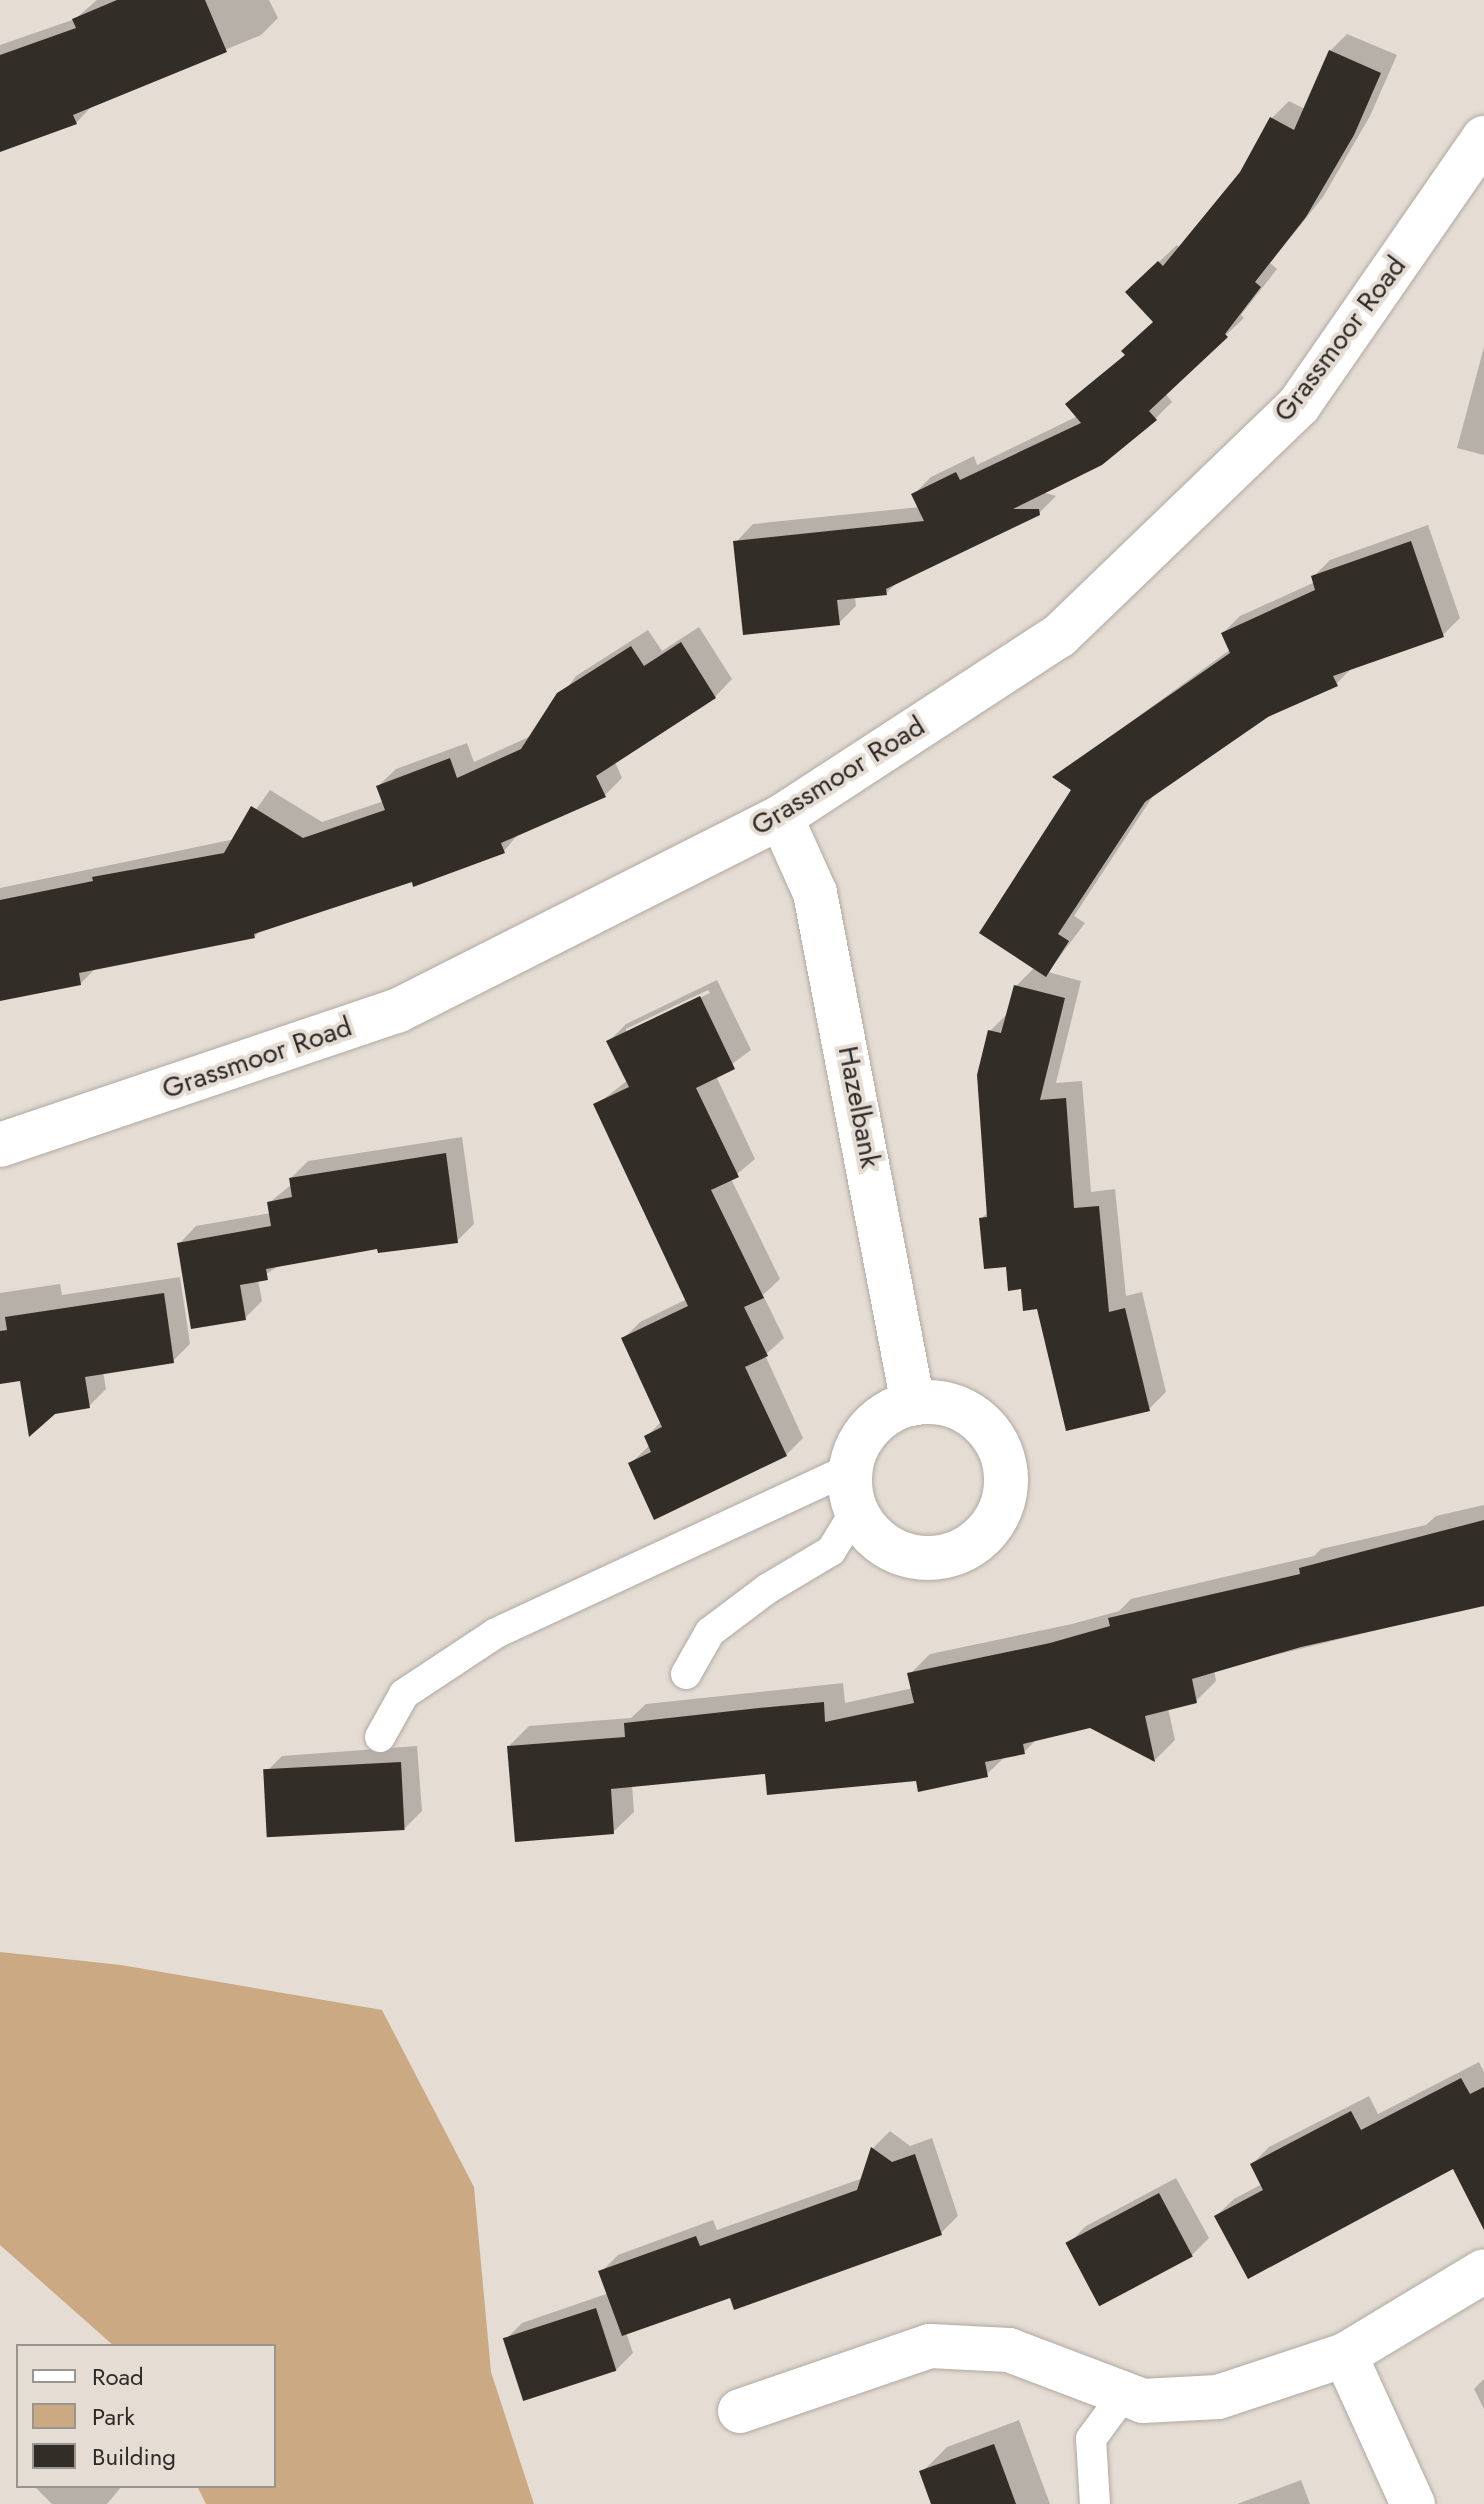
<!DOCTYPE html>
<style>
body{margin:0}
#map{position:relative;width:1484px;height:2504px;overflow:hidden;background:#e5ddd4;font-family:Jost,sans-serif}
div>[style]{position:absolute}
.green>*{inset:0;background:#cba983}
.shadow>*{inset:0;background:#0003}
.building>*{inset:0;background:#332d27;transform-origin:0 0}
.roads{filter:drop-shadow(0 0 2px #b0a9a1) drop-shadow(0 0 2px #b0a9a1)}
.lane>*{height:30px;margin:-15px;padding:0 15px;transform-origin:15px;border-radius:15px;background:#fff}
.street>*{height:44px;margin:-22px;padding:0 22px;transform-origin:22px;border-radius:22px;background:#fff}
.street>.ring{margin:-22px;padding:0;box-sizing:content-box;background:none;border:44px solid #fff;border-radius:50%}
span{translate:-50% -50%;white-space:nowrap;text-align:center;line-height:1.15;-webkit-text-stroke:8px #e5ddd4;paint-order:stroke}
.street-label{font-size:28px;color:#2d2a27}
.legend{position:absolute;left:16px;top:2344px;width:260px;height:144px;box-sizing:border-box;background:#e5ddd4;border:2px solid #9b958f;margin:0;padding:10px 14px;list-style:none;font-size:24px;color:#2d2a27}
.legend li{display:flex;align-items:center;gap:16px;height:40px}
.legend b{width:40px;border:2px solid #9b958f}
</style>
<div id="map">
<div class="green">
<i style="clip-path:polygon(0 1952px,121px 1965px,382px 2010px,474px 2187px,491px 2372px,534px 2504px,206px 2504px,197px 2486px,274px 2486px,274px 2346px,114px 2346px,0 2245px)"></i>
</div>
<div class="shadow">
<i style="clip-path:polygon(97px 0,269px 0,278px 18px,261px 35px,93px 105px,76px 123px,0 149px,0 45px,75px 19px)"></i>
<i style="clip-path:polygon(1347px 34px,1397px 55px,1370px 116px,1323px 197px,1270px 263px,1277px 269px,1241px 315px,1244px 318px,1165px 393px,1172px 402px,1155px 419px,1042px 492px,1056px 496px,1039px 513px,899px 581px,886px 593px,855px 597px,856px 606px,839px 623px,736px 542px,753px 524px,920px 507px,914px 494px,931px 477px,974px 456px,977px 465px,1078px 416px,1068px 404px,1126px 354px,1155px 321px,1145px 275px,1177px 245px,1180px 249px,1241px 174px,1272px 118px,1289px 101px,1305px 109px,1330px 51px)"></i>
<i style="clip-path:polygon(1484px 347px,1484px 455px,1457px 448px)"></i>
<i style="clip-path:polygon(1428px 525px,1460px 618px,1443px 635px,1353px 667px,1336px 684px,1267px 715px,1155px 793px,1074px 916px,1085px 923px,1048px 972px,1081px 981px,1056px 1083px,1082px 1081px,1091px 1192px,1115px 1189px,1126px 1296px,1142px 1292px,1166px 1392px,1149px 1409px,1039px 1307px,981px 1219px,988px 1212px,990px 1031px,1007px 1014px,1016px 986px,1035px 967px,1073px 789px,1055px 777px,1231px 649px,1223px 633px,1240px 616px,1315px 582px,1313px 577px,1330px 560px)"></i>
<i style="clip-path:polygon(699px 627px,732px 679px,715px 697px,615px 762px,622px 778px,605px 795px,520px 832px,504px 851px,261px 930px,254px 937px,97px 967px,80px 984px,0 999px,0 888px,235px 839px,270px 790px,322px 822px,384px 801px,378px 786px,396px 769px,467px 743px,474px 762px,531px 736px,576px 676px,648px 630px,662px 651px)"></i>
<i style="clip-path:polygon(evenodd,717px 980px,751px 1050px,716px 1076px,755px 1159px,731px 1179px,780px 1279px,763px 1295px,784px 1338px,765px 1355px,803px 1438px,786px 1455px,630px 1464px,650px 1445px,646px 1437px,662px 1421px,623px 1339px,640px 1322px,687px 1299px,596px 1105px,628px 1080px,609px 1041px,626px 1024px,717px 980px,708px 990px,710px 993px,626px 1033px,626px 1029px,708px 990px)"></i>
<i style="clip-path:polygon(462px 1137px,474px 1224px,457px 1241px,379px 1247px,281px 1264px,258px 1280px,262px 1301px,245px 1318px,179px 1244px,196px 1226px,271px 1213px,269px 1203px,292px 1184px,291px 1178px,308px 1161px)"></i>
<i style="clip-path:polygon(180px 1277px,190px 1344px,173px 1361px,103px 1372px,106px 1389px,89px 1406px,21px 1379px,0 1382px,0 1293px,60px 1284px,62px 1295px)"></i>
<i style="clip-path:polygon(1484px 1505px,1484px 1604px,1214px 1670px,1216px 1681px,1196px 1701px,1168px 1708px,1175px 1740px,1155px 1760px,1090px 1726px,1037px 1739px,1024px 1752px,1006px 1756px,986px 1775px,918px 1779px,767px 1772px,632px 1785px,634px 1812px,613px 1832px,509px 1746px,529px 1726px,631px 1718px,646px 1704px,843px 1683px,845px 1703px,913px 1688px,910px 1674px,930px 1654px,1072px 1624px,1119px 1611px,1131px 1599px,1314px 1556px,1321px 1549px,1426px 1525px,1436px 1516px)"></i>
<i style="clip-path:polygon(417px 1746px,422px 1811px,405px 1828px,265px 1773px,282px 1756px)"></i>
<i style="clip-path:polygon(1479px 2062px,1484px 2072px,1484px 2169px,1453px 2167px,1216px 2216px,1234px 2199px,1262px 2184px,1252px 2164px,1269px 2147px,1369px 2096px,1378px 2114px)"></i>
<i style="clip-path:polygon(890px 2131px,910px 2146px,932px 2138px,958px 2216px,941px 2233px,731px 2295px,626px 2332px,633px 2353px,616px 2370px,505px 2340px,522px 2323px,609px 2293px,601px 2272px,618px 2255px,713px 2220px,717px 2230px,863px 2178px,873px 2148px)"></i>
<i style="clip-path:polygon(1176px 2178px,1209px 2238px,1192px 2255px,1069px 2243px,1086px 2226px)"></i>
<i style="clip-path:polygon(1484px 2379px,1484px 2409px,1474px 2389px)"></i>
<i style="clip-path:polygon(1019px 2420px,1050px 2504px,934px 2504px,922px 2472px,947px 2447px)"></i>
<i style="clip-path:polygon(1301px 2480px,1310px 2504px,1237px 2504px)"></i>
<i style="clip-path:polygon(34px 2486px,122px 2486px,107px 2504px,52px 2504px)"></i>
</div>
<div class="building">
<i style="clip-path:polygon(117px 0,205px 0,227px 52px,73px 115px,77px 124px,0 152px,0 55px,76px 28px,72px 19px)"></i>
<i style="clip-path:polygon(1329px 50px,1381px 73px,1354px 135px,1306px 217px,1255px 282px,1261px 287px,1225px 334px,1228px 337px,1149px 411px,1157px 420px,1102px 465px,1013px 509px,1039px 509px,1040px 515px,886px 589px,887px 595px,837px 600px,840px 625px,743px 635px,733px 541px,924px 521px,911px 494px,956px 472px,960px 480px,1081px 423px,1065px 404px,1125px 355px,1121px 351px,1153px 322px,1125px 292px,1158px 261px,1163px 266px,1240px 172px,1270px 117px,1294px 130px)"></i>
<i style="clip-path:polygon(1411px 541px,1444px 637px,1333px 676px,1338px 686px,1268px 717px,1145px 802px,1058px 934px,1069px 941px,1046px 977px,979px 933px,1071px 790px,1052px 777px,1230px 653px,1221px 633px,1315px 590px,1311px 576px)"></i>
<i style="clip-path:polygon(681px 642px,716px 698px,596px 776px,606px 797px,501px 843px,505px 853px,413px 887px,412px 882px,254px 934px,255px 938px,79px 973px,81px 985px,0 1001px,0 900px,93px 881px,92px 877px,224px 853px,251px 806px,303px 838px,385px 810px,376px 786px,450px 758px,457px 778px,521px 749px,557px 693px,631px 646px,644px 666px)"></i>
<i style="clip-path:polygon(1014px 985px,1065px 998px,1040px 1100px,1066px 1098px,1074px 1208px,1099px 1206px,1109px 1312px,1125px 1308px,1150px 1411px,1066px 1431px,1037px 1309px,1023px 1311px,1021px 1289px,1008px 1291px,1006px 1267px,984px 1269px,979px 1218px,987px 1217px,977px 1075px,988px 1030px,1001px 1033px)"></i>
<i style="clip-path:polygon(700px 996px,735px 1069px,696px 1088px,739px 1177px,711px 1190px,764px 1298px,744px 1307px,768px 1356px,745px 1367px,787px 1456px,654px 1520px,628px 1463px,651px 1452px,644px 1436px,662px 1427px,621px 1338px,688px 1306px,593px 1104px,629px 1087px,606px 1041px)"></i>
<i style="clip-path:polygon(446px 1153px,458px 1243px,378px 1253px,377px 1249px,266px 1269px,268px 1280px,240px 1285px,246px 1320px,191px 1329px,177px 1243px,271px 1226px,267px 1202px,292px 1197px,289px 1178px)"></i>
<i style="clip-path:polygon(164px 1293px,174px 1363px,85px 1377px,90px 1408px,55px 1414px,29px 1437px,20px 1381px,0 1384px,0 1331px,7px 1330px,5px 1317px)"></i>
<i style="clip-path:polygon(1484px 1520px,1484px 1606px,1301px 1647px,1192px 1679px,1197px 1703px,1145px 1716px,1155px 1762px,1090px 1728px,1023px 1744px,1025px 1754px,985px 1762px,988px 1777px,918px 1792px,916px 1781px,767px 1795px,765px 1774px,611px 1789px,614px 1834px,515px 1842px,507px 1746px,625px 1737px,624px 1723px,759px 1708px,824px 1702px,825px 1722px,914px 1703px,907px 1673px,1050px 1643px,1110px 1626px,1108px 1618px,1300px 1574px,1299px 1568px)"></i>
<i style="left:401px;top:1762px;width:68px;height:138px;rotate:87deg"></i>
<i style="clip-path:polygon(1461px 2078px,1470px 2094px,1484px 2087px,1484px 2230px,1453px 2169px,1248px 2279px,1214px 2216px,1263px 2190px,1250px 2164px,1351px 2111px,1361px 2130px)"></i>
<i style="clip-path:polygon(871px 2147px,892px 2162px,915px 2154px,942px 2235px,734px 2310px,730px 2298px,622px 2336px,598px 2271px,696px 2236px,700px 2246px,857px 2190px)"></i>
<i style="left:1159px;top:2193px;width:72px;height:106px;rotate:62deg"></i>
<i style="left:596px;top:2308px;width:66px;height:98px;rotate:72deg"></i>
<i style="clip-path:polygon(994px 2444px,1016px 2504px,931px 2504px,919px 2471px)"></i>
</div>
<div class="roads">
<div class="lane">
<i style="left:686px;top:1674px;width:48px;rotate:-60.3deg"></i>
<i style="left:710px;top:1632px;width:71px;rotate:-37deg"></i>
<i style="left:767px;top:1589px;width:74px;rotate:-30.7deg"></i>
<i style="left:831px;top:1551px;width:46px;rotate:-58.4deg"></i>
<i style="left:380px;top:1737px;width:49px;rotate:-60.8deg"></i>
<i style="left:404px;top:1694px;width:110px;rotate:-33.5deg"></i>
<i style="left:496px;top:1633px;width:391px;rotate:-24.9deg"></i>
<i style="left:1095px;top:2504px;width:65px;rotate:-93.5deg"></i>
<i style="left:1091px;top:2439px;width:56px;rotate:-53.7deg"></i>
</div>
<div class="street">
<i style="left:781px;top:817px;width:83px;rotate:65.9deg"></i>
<i style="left:815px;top:893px;width:520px;rotate:79.14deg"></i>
<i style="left:0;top:1145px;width:419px;rotate:-18.7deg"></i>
<i style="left:397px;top:1011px;width:430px;rotate:-26.8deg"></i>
<i style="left:781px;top:817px;width:332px;rotate:-33.1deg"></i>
<i style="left:1059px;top:636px;width:333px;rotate:-43.9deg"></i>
<i style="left:1299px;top:405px;width:325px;rotate:-55.3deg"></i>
<i class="ring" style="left:850px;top:1402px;width:112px;height:112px"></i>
<i style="left:1345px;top:2355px;width:164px;rotate:65.5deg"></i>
<i style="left:740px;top:2411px;width:201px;rotate:-18.9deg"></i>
<i style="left:930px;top:2346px;width:79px;rotate:2.9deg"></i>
<i style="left:1009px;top:2350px;width:143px;rotate:20.8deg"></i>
<i style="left:1143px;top:2401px;width:75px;rotate:-3.1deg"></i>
<i style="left:1218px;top:2397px;width:134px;rotate:-18.3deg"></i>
<i style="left:1345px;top:2355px;width:162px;rotate:-31.1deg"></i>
</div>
</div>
<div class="street-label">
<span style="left:1340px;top:339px;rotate:-53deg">Grassmoor Road</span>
<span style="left:838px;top:776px;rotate:-32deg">Grassmoor Road</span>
<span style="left:257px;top:1058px;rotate:-19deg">Grassmoor Road</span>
<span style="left:859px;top:1107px;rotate:79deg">Hazelbank</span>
</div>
<ul class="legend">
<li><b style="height:10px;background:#fff"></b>Road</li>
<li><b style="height:22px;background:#cba983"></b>Park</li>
<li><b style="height:22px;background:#332d27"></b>Building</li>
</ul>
</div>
